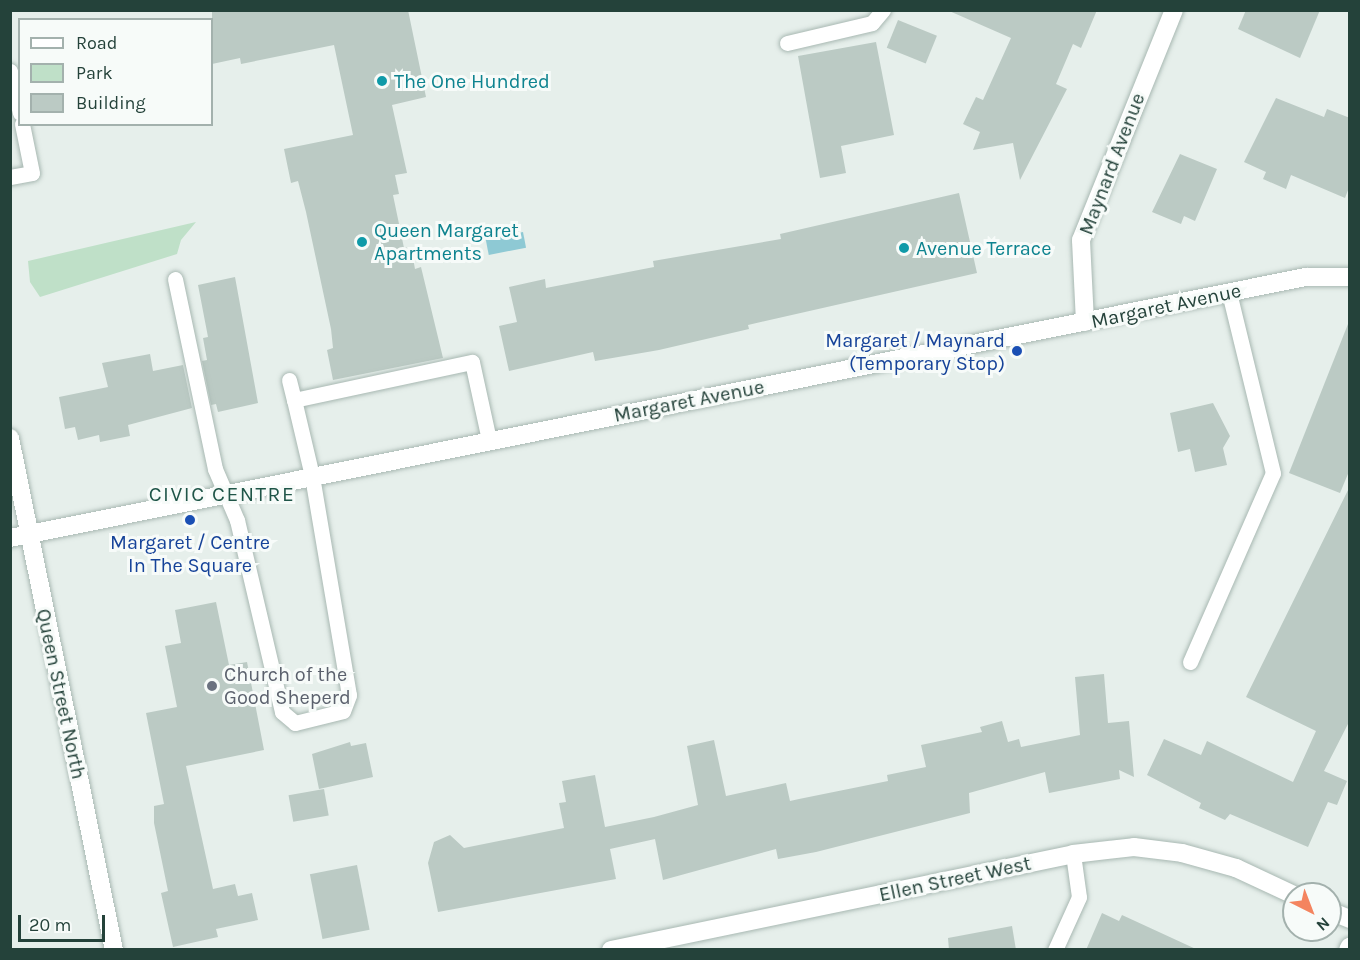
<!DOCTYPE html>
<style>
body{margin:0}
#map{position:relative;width:1360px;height:960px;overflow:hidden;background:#e6efeb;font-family:Karla,sans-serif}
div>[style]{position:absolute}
.green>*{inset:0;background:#bfe0c8}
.water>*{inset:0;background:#8ec9d4;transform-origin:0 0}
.building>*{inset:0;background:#bbcac4;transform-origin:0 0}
.roads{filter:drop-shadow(0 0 2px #a8b8b2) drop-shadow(0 0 2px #a8b8b2)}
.service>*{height:15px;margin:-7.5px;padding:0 7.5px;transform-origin:7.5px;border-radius:7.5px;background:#fff}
.minor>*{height:18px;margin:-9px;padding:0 9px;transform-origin:9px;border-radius:9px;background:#fff}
.tertiary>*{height:18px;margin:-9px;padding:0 9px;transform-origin:9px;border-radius:9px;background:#fff}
.secondary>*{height:18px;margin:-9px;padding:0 9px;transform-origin:9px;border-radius:9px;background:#fff}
.dots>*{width:16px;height:16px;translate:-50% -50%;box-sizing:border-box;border:3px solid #f7fbf9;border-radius:50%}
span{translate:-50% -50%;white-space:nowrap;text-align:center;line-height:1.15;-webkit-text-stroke:6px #f7fbf9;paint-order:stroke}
.culture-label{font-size:20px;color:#0d838f}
.left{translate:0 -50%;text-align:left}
.street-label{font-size:20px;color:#24423a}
.transit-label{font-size:20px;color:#164399}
.right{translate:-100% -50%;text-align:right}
.worship-label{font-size:20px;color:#5b616d}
.neighbourhood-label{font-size:21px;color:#1f5548;letter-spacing:1.5px}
.frame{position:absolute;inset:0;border:12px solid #24423a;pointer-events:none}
.legend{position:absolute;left:18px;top:18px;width:195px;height:108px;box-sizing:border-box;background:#f7fbf9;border:2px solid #a3b1ad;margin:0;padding:8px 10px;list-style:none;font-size:18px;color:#24423a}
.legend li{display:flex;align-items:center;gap:12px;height:30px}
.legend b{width:30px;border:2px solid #a3b1ad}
.north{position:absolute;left:1282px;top:882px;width:60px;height:60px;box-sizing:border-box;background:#f7fbf9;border:2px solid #a3b1ad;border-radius:50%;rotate:138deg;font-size:16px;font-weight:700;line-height:24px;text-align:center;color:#24423a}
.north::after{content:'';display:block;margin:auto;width:21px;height:27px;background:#f4845f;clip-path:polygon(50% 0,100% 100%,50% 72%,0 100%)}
.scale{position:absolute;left:18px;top:915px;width:87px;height:27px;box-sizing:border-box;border:3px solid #24423a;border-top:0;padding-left:8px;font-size:18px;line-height:21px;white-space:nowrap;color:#24423a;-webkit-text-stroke:4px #f7fbf9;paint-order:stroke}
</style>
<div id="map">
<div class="green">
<i style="clip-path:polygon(196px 222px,181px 240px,177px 254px,40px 297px,30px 282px,28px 261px)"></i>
</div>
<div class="water">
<i style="left:523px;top:232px;width:16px;height:38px;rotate:79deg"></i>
</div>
<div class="building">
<i style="clip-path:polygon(212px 10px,408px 10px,426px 97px,392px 105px,407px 173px,395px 175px,399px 194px,393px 195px,404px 248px,411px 247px,415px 269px,421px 267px,443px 358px,333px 380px,327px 350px,333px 348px,331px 329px,306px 212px,298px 181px,291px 183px,284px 149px,353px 135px,334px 45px,241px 64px,240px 58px,212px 64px)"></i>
<i style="clip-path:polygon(947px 10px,1097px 10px,1081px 48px,1073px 44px,1056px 84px,1067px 89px,1020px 180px,1013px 143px,973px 150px,980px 132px,963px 124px,976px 97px,983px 100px,1011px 38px)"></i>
<i style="clip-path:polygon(1246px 10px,1320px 10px,1300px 58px,1238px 29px)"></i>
<i style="left:898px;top:20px;width:42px;height:30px;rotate:22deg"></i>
<i style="clip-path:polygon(876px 42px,894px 135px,841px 146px,846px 173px,820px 178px,798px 56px)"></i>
<i style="clip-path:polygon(1276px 98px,1324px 117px,1327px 109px,1350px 118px,1350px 185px,1345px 198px,1291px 175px,1286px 189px,1263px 179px,1266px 172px,1244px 162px)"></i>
<i style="clip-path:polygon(1180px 154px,1217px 169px,1195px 221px,1184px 216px,1181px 224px,1152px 212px)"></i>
<i style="clip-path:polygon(959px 193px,977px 273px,748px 325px,749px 329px,659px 350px,595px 361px,593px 352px,509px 371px,499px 326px,517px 322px,509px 287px,545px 279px,546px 288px,654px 267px,653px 261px,781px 239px,780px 234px)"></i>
<i style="clip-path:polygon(235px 277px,258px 403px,218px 412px,216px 404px,211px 405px,202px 361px,207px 360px,203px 338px,208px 337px,198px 285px)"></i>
<i style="clip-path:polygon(1348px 324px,1350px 469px,1340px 493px,1289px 473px)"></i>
<i style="clip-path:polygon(150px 354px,153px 371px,183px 365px,192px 408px,128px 425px,130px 436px,100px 442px,99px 435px,78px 440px,75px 427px,65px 429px,59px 397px,108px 387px,102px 363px)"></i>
<i style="clip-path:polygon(1213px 403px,1230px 436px,1223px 448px,1227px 465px,1195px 472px,1190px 449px,1178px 452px,1170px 413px)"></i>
<i style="clip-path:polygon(1350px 486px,1350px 720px,1324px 771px,1347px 781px,1337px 805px,1328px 802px,1308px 847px,1230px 814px,1225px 820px,1199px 808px,1201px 803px,1147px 775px,1164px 739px,1201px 755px,1207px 741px,1293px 782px,1316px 731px,1246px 697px)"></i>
<i style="clip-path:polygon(216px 602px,229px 665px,247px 662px,264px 750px,186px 766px,213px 889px,235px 884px,238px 896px,252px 893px,258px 920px,216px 929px,218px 937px,173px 947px,161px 893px,168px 891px,154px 823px,154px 806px,164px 804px,146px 713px,177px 707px,165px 646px,181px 643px,175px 610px)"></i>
<i style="clip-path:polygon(1104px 674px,1108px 723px,1129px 721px,1134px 777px,1119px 770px,1120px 779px,1049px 793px,1045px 772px,969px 793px,970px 813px,816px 852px,778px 859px,776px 849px,663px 880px,655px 839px,610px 849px,616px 879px,438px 912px,428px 863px,434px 842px,450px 835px,464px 848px,564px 828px,559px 803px,566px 802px,562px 781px,595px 775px,605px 827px,654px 817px,698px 805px,687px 746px,714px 740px,726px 796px,786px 783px,790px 801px,799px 799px,888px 781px,887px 775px,926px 767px,921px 745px,982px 732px,980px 727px,1002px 721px,1008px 742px,1019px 739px,1021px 747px,1080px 735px,1075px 677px)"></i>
<i style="clip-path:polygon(350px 742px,351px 746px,366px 743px,373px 777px,319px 789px,312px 754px)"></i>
<i style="left:324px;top:789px;width:27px;height:36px;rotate:80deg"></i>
<i style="left:357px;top:865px;width:66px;height:48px;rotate:79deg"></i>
<i style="clip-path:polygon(1102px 913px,1119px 921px,1122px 915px,1198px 950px,1086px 950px)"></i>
<i style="clip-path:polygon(1012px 926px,1016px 950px,949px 950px,948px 938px)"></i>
</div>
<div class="roads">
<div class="service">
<i style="left:787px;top:43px;width:87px;rotate:-13.2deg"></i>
<i style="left:872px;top:23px;width:17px;rotate:-50deg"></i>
<i style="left:10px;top:71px;width:43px;rotate:76.6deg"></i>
<i style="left:10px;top:177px;width:22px;rotate:-10deg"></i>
<i style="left:32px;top:173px;width:50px;rotate:-101.5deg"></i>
<i style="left:175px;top:279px;width:194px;rotate:78.1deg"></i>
<i style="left:215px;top:469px;width:56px;rotate:66.7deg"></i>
<i style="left:237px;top:520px;width:197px;rotate:76.8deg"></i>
<i style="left:282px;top:712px;width:17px;rotate:40deg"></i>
<i style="left:295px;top:723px;width:49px;rotate:-14deg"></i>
<i style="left:343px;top:711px;width:17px;rotate:-69deg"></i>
<i style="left:349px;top:695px;width:222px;rotate:-99.6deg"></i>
<i style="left:312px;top:476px;width:78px;rotate:-103.3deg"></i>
<i style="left:294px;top:400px;width:182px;rotate:-12.1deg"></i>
<i style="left:472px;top:362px;width:80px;rotate:77.7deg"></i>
<i style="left:289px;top:380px;width:21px;rotate:76deg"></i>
<i style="left:1190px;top:662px;width:206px;rotate:-66.3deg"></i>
<i style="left:1273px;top:473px;width:185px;rotate:-103.7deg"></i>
<i style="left:1055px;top:950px;width:58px;rotate:-65.6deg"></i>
<i style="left:1079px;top:897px;width:43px;rotate:-97.9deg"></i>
</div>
<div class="minor">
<i style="left:1085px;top:322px;width:82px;rotate:-92.8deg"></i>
<i style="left:1081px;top:240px;width:248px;rotate:-68deg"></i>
<i style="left:10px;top:538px;width:1322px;rotate:-11.39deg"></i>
<i style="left:1306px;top:277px;width:44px"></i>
<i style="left:1330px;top:911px;width:22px;rotate:22deg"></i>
<i style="left:611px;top:950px;width:472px;rotate:-11.7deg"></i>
<i style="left:1073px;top:854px;width:61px;rotate:-6.5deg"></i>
<i style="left:1134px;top:847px;width:48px;rotate:7.1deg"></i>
<i style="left:1182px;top:853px;width:56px;rotate:15.5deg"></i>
<i style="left:1236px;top:868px;width:64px;rotate:25deg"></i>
</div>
<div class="tertiary">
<i style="left:10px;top:438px;width:522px;rotate:78.52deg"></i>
</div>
<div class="secondary">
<i style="left:1348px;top:950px;width:4px;rotate:-63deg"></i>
</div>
</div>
<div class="dots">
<i style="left:382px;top:81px;background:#0f9aa8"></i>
<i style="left:362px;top:242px;background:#0f9aa8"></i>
<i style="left:904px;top:248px;background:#0f9aa8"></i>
<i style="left:1017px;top:351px;background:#1a4fb4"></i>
<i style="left:190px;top:520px;background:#1a4fb4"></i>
<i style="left:212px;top:686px;background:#6b7280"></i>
</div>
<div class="culture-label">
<span class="left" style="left:394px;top:81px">The One Hundred</span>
<span class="left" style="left:374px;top:242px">Queen Margaret<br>Apartments</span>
<span class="left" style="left:916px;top:248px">Avenue Terrace</span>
</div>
<div class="street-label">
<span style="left:1112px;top:164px;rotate:-69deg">Maynard Avenue</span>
<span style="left:1166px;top:306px;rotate:-12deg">Margaret Avenue</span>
<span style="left:689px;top:401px;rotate:-11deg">Margaret Avenue</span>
<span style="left:61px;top:694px;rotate:78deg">Queen Street North</span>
<span style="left:955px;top:879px;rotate:-12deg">Ellen Street West</span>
</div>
<div class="transit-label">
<span class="right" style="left:1005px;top:352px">Margaret / Maynard<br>(Temporary Stop)</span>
<span style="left:190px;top:554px">Margaret / Centre<br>In The Square</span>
</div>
<div class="worship-label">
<span class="left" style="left:224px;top:686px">Church of the<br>Good Sheperd</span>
</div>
<div class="neighbourhood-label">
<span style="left:222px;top:494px">CIVIC CENTRE</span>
</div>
<div class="frame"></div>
<ul class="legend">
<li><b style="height:8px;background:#fff"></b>Road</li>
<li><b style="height:16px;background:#bfe0c8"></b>Park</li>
<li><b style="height:16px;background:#bbcac4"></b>Building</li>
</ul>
<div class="north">N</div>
<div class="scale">20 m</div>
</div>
